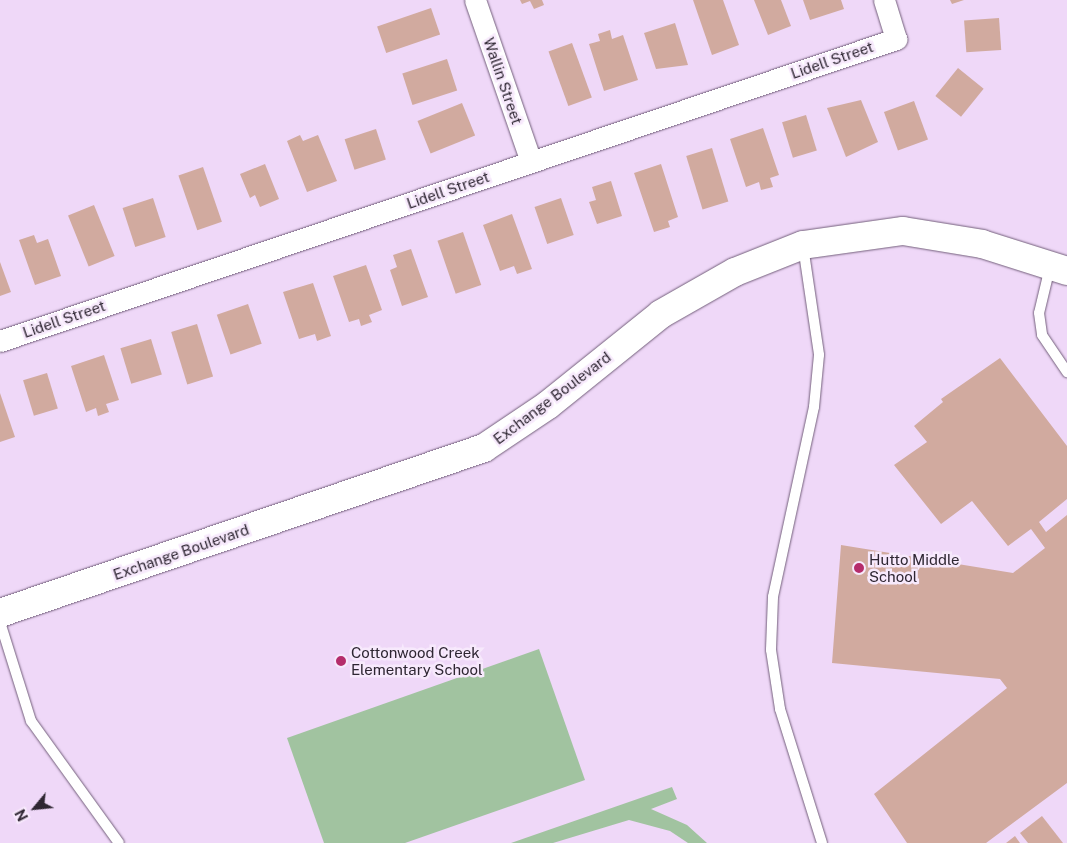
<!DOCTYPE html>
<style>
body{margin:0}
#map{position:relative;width:1067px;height:843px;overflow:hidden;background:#efd8f8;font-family:"Public Sans",sans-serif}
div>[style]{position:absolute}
.green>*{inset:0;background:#a1c3a0}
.building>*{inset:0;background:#d1aa9f;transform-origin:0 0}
.roads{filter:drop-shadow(0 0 1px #735f7b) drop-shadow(0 0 1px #735f7b)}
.lane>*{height:10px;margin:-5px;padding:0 5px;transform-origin:5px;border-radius:5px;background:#fff}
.street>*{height:21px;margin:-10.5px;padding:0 10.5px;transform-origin:10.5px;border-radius:10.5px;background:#fff}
.secondary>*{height:28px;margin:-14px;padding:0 14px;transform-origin:14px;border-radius:14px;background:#fff}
.dots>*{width:14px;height:14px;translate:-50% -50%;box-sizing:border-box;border:2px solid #f7e9fc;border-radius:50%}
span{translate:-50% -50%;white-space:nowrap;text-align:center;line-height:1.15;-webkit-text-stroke:5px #f7e9fc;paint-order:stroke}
.street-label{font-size:15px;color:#2e2632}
.poi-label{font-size:15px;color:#2e2632}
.left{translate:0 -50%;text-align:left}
.north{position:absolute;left:10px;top:783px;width:50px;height:50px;-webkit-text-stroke:4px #f7e9fc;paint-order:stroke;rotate:242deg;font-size:14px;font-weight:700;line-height:20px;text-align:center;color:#2e2632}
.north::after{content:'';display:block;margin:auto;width:18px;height:22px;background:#2e2632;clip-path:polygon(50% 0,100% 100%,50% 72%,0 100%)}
</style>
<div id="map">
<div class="green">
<i style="clip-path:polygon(539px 649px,585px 780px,405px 843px,324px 843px,287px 738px)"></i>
<i style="clip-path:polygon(672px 787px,677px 799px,651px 809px,687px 825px,707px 843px,688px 843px,670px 831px,629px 820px,553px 843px,511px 843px)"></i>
</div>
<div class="building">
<i style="clip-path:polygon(520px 0,542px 0,544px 5px,534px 9px,530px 1px,522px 4px)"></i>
<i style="clip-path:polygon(693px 0,723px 0,739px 45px,712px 55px)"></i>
<i style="clip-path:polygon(754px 0,781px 0,791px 26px,768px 35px)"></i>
<i style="clip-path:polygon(803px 0,841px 0,844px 9px,810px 20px)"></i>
<i style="clip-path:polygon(950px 0,964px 0,952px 4px)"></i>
<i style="left:431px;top:8px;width:28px;height:57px;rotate:71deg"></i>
<i style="left:999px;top:18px;width:32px;height:35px;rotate:86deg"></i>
<i style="clip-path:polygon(675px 23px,688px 65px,656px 69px,644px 33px)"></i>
<i style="clip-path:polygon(610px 30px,612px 39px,623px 35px,638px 80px,604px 91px,589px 44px,600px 41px,598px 34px)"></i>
<i style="left:572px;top:43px;width:58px;height:25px;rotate:70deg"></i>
<i style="left:447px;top:59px;width:33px;height:47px;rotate:72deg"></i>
<i style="left:958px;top:68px;width:33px;height:36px;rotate:39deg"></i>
<i style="clip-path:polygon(861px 100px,878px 142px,846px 157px,827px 108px)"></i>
<i style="left:914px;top:101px;width:41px;height:32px;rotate:70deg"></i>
<i style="left:462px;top:103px;width:35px;height:48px;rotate:68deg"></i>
<i style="left:806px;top:115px;width:37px;height:25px;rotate:73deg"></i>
<i style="clip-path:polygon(763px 128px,779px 175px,770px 178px,773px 187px,761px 190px,759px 182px,746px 187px,730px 139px)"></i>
<i style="left:376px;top:129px;width:32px;height:33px;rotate:72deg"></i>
<i style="clip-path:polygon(300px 135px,303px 141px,318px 135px,337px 181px,307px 192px,287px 141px)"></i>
<i style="left:712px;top:148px;width:56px;height:27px;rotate:73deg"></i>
<i style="clip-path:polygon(265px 164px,279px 199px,260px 207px,255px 195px,250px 198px,240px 174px)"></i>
<i style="clip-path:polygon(661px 164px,678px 217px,668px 221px,670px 227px,654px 232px,634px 173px)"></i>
<i style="left:203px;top:167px;width:58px;height:26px;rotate:71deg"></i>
<i style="clip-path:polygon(611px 181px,622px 216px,597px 224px,589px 202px,596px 200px,592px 187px)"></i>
<i style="left:153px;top:198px;width:41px;height:32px;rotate:72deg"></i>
<i style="left:561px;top:198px;width:39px;height:28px;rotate:71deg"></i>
<i style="left:94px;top:205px;width:55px;height:28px;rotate:68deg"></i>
<i style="clip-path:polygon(512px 214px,532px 269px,517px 274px,514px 266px,500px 271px,483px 225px)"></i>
<i style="left:463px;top:232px;width:56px;height:27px;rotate:71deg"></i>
<i style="clip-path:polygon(34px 235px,37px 243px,48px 239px,61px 276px,35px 285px,19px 240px)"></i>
<i style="clip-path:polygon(411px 249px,428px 297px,402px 306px,390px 270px,397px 267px,393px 255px)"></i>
<i style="clip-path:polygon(0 262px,11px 292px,0 296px)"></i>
<i style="clip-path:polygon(366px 265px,382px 310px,369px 315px,372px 322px,361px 326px,359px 319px,349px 322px,333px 276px)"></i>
<i style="clip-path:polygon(313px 283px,331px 336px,317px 341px,315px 334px,299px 339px,283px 292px)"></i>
<i style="left:248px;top:304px;width:42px;height:33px;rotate:71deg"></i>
<i style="left:197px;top:324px;width:55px;height:27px;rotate:73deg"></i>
<i style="left:151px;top:339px;width:37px;height:32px;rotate:73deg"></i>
<i style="clip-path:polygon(104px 355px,119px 400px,106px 404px,109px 412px,98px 416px,96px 408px,86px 412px,71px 366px)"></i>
<i style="clip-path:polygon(1000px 358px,1067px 446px,1067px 499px,1039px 522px,1046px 532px,1067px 515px,1067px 783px,986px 843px,907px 843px,874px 794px,1007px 688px,1000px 679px,832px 663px,841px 545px,1013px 573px,1045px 548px,1031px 529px,1008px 546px,972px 501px,941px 524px,894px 465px,927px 442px,914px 426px,943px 402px,941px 399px)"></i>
<i style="left:47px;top:373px;width:37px;height:25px;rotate:73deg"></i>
<i style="clip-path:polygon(0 393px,15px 437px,0 442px)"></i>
<i style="clip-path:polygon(1042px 816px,1063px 843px,1028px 843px,1020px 833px)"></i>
<i style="clip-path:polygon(1015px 836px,1020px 843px,1006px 843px)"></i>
</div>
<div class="roads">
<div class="lane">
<i style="left:803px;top:246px;width:110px;rotate:81.6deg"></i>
<i style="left:819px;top:355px;width:52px;rotate:95.5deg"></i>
<i style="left:814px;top:407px;width:194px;rotate:102.2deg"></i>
<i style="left:773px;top:597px;width:53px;rotate:92.2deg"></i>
<i style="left:771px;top:650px;width:60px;rotate:81.3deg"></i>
<i style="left:780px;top:709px;width:140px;rotate:72.6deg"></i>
<i style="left:1050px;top:267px;width:47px;rotate:103.4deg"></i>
<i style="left:1039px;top:313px;width:22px;rotate:82deg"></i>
<i style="left:1042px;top:335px;width:45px;rotate:56deg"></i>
<i style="left:0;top:622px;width:104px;rotate:72.6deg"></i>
<i style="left:31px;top:721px;width:150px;rotate:54.2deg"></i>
</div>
<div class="street">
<i style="left:475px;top:0;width:171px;rotate:70.9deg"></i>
<i style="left:0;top:341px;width:946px;rotate:-18.63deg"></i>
<i style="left:896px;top:39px;width:41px;rotate:-107.1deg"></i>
</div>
<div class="secondary">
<i style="left:0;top:613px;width:511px;rotate:-18.82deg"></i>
<i style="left:484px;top:448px;width:77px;rotate:-33.9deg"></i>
<i style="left:548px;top:405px;width:145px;rotate:-38.8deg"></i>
<i style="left:661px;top:314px;width:85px;rotate:-29.6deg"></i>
<i style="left:735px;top:272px;width:73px;rotate:-21.7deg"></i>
<i style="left:803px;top:245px;width:101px;rotate:-8deg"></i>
<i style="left:903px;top:231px;width:80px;rotate:9.3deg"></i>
<i style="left:982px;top:244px;width:89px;rotate:17.6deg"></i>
</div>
</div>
<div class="dots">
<i style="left:859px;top:568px;background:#b52c6b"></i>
<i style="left:341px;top:661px;background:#b52c6b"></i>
</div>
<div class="street-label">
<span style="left:832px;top:60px;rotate:-19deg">Lidell Street</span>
<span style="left:503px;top:81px;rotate:71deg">Wallin Street</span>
<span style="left:448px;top:190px;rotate:-19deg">Lidell Street</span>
<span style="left:64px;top:319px;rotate:-19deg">Lidell Street</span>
<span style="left:552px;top:398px;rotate:-37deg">Exchange Boulevard</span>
<span style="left:181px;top:552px;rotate:-19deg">Exchange Boulevard</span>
</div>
<div class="poi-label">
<span class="left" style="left:869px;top:568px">Hutto Middle<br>School</span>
<span class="left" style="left:351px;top:661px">Cottonwood Creek<br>Elementary School</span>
</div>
<div class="north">N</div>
</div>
